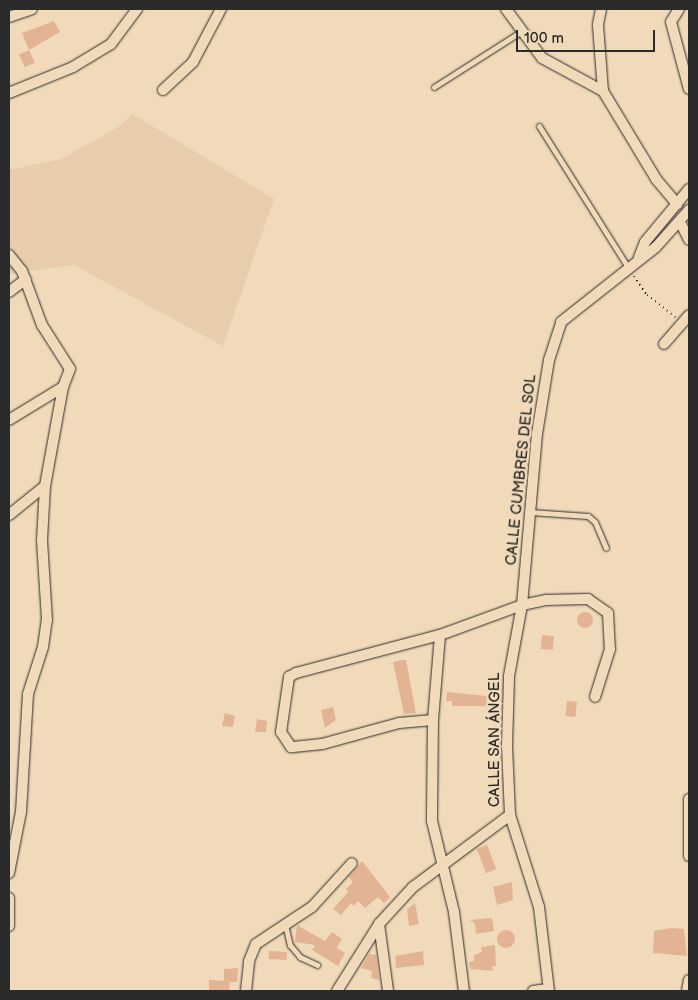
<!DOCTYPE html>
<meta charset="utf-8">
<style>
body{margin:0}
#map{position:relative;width:698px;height:1000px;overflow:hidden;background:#f0dab9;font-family:"Balsamiq Sans",sans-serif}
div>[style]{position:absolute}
.built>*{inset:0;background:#e8ccab}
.building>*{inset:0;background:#e3b494;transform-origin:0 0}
.round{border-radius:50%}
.path>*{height:2px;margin-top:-1px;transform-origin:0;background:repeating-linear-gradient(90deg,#2b2b2b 0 1px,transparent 0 5px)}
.roads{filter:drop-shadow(0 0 1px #2b2b2b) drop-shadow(0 0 1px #2b2b2b)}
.lane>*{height:5px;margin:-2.5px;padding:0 2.5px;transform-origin:2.5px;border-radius:2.5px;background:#f0dab9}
.street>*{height:10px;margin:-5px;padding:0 5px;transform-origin:5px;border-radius:5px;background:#f0dab9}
span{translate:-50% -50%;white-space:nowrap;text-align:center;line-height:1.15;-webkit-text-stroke:4.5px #f0dab9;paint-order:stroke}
.street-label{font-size:15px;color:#2b2b2b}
.frame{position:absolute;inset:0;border:10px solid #2b2b2b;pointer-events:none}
.scale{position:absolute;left:516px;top:30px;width:139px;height:22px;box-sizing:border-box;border:2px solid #2b2b2b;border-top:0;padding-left:6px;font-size:15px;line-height:18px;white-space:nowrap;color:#2b2b2b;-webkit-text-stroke:4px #f0dab9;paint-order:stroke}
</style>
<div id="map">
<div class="built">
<i style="clip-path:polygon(132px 114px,274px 199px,223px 346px,74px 265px,9px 274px,9px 170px,61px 159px,120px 126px)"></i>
</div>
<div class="building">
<i style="clip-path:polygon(54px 21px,60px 32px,29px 50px,22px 33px)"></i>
<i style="left:29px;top:50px;width:14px;height:11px;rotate:65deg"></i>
<i class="round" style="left:577px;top:612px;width:16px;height:16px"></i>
<i style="left:542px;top:635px;width:12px;height:14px;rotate:5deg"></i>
<i style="clip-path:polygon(403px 660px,406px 660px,416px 713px,404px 714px,393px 662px)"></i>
<i style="clip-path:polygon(447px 692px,487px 696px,486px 706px,452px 706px,452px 701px,446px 701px)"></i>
<i style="left:567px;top:701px;width:10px;height:15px;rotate:6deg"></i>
<i style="clip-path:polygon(333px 707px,336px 720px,325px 728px,321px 710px)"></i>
<i style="clip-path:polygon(225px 713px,235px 716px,233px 727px,222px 726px)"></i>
<i style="clip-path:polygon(257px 719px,267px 721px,266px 732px,255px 732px)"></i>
<i style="left:487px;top:845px;width:26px;height:11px;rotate:69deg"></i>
<i style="clip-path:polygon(362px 861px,390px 897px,384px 903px,378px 897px,365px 908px,358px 901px,354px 906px,351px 903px,341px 915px,333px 909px,348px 892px,346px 889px,353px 882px,349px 877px)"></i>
<i style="clip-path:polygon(512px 882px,513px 900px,497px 905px,493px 887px)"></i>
<i style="clip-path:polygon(415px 903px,419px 924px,409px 926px,407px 909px)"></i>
<i style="clip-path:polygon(492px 918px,494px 931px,476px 934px,475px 924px,470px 920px)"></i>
<i style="clip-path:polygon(297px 925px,325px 941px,332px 932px,342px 939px,337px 948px,345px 953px,338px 966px,312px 950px,315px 945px,295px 942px)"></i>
<i style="clip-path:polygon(671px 928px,684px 929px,687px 956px,653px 953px,654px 931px)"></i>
<i class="round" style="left:497px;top:930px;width:18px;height:18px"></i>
<i style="clip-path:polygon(495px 945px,496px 966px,492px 966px,493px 971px,470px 969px,469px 962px,474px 961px,474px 955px,482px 952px,481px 947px)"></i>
<i style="left:269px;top:951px;width:18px;height:8px;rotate:3deg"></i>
<i style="clip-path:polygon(423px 951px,424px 965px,396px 968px,395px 956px)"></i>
<i style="clip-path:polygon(369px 954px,376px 955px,379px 980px,371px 978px,372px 971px,361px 968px)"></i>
<i style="clip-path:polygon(238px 968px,237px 982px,230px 982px,229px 991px,209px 991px,209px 980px,224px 981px,224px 969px)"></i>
</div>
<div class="path">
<i style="left:634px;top:276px;width:23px;rotate:56deg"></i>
<i style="left:647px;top:295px;width:36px;rotate:38deg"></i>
</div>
<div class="roads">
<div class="lane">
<i style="left:434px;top:87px;width:104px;rotate:-32.5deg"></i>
<i style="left:539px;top:126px;width:169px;rotate:57.8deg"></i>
<i style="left:530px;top:512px;width:58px;rotate:3.9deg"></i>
<i style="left:588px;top:516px;width:9px;rotate:41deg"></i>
<i style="left:595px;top:522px;width:28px;rotate:67deg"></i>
<i style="left:285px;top:924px;width:22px;rotate:77deg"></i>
<i style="left:290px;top:945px;width:16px;rotate:50deg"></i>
<i style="left:300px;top:957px;width:19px;rotate:25deg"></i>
</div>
<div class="street">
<i style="left:506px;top:9px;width:61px;rotate:53.7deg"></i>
<i style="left:542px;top:58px;width:69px;rotate:28.4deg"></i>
<i style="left:601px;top:9px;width:16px;rotate:101deg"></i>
<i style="left:598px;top:25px;width:66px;rotate:85.7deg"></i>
<i style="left:603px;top:91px;width:103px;rotate:58.9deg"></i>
<i style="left:656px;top:179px;width:33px;rotate:50deg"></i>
<i style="left:679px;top:9px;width:15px;rotate:122deg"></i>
<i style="left:671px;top:22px;width:69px;rotate:75deg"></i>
<i style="left:9px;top:17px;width:24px;rotate:-19deg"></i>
<i style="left:163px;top:90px;width:41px;rotate:-43deg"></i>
<i style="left:193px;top:62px;width:60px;rotate:-62.2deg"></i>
<i style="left:9px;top:93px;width:69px;rotate:-22.1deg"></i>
<i style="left:73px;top:67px;width:44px;rotate:-31.2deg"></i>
<i style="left:111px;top:44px;width:44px;rotate:-53.4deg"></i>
<i style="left:680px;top:222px;width:20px;rotate:63deg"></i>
<i style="left:9px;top:255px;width:21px;rotate:51deg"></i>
<i style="left:22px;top:271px;width:58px;rotate:69.7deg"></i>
<i style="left:42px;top:325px;width:52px;rotate:57.5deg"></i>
<i style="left:70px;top:369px;width:19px;rotate:111deg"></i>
<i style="left:63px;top:387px;width:63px;rotate:148.6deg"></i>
<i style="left:639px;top:257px;width:16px;rotate:-68deg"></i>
<i style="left:645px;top:242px;width:69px;rotate:-50.3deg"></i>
<i style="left:9px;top:292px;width:21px;rotate:-37deg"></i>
<i style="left:664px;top:344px;width:38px;rotate:-49deg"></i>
<i style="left:9px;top:515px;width:46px;rotate:-38.9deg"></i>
<i style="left:440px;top:635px;width:85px;rotate:94.7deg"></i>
<i style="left:433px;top:720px;width:101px;rotate:90.6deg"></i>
<i style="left:432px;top:821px;width:94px;rotate:76.4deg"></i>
<i style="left:454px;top:912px;width:80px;rotate:82.8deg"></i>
<i style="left:433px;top:720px;width:34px;rotate:175deg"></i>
<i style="left:399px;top:723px;width:80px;rotate:164.7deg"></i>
<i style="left:322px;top:744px;width:31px;rotate:174deg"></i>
<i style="left:291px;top:747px;width:18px;rotate:-124deg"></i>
<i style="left:281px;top:732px;width:56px;rotate:-81.7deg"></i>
<i style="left:289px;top:677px;width:8px;rotate:-30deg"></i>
<i style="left:296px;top:673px;width:149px;rotate:-14.8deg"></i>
<i style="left:440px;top:635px;width:87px;rotate:-20.1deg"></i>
<i style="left:522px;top:605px;width:25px;rotate:-12deg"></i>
<i style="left:546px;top:600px;width:42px;rotate:-1.4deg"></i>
<i style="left:588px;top:599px;width:24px;rotate:35deg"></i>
<i style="left:608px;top:613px;width:36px;rotate:87deg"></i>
<i style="left:610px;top:649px;width:50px;rotate:107.4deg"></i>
<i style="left:689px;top:799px;width:57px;rotate:90deg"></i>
<i style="left:9px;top:873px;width:62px;rotate:-78.9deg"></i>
<i style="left:21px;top:812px;width:118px;rotate:-86.6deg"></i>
<i style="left:28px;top:694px;width:49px;rotate:-72.3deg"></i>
<i style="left:43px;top:647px;width:27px;rotate:-82deg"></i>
<i style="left:47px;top:620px;width:80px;rotate:-93.6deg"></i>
<i style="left:42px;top:540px;width:54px;rotate:-86.8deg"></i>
<i style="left:45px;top:486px;width:101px;rotate:-79.7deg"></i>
<i style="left:9px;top:898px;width:28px;rotate:90deg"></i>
<i style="left:379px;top:924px;width:68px;rotate:82.3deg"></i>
<i style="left:246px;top:991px;width:30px;rotate:-84deg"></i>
<i style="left:249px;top:961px;width:18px;rotate:-68deg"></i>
<i style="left:256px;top:944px;width:67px;rotate:-33.5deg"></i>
<i style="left:312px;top:907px;width:59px;rotate:-47.7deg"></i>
<i style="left:337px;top:991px;width:79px;rotate:-57.9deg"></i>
<i style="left:379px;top:924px;width:50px;rotate:-47.4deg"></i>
<i style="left:413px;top:887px;width:121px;rotate:-36.6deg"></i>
<i style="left:533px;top:991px;width:15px;rotate:-8deg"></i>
<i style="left:549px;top:991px;width:85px;rotate:-96.8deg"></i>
<i style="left:539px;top:907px;width:96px;rotate:-107.5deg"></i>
<i style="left:510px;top:815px;width:70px;rotate:-92.5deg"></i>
<i style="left:507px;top:745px;width:69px;rotate:-88.3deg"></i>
<i style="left:509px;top:676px;width:72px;rotate:-79.6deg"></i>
<i style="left:522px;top:605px;width:172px;rotate:-85deg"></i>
<i style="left:537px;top:434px;width:75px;rotate:-80.8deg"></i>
<i style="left:549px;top:360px;width:40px;rotate:-72deg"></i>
<i style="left:561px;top:322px;width:121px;rotate:-38.3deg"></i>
<i style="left:656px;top:247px;width:50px;rotate:-48.3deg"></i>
<i style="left:687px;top:991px;width:11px;rotate:-80deg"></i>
</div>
</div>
<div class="street-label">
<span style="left:521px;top:470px;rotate:-84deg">CALLE CUMBRES DEL SOL</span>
<span style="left:495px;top:740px;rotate:-90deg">CALLE SAN ÁNGEL</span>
</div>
<div class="frame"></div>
<div class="scale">100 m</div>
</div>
